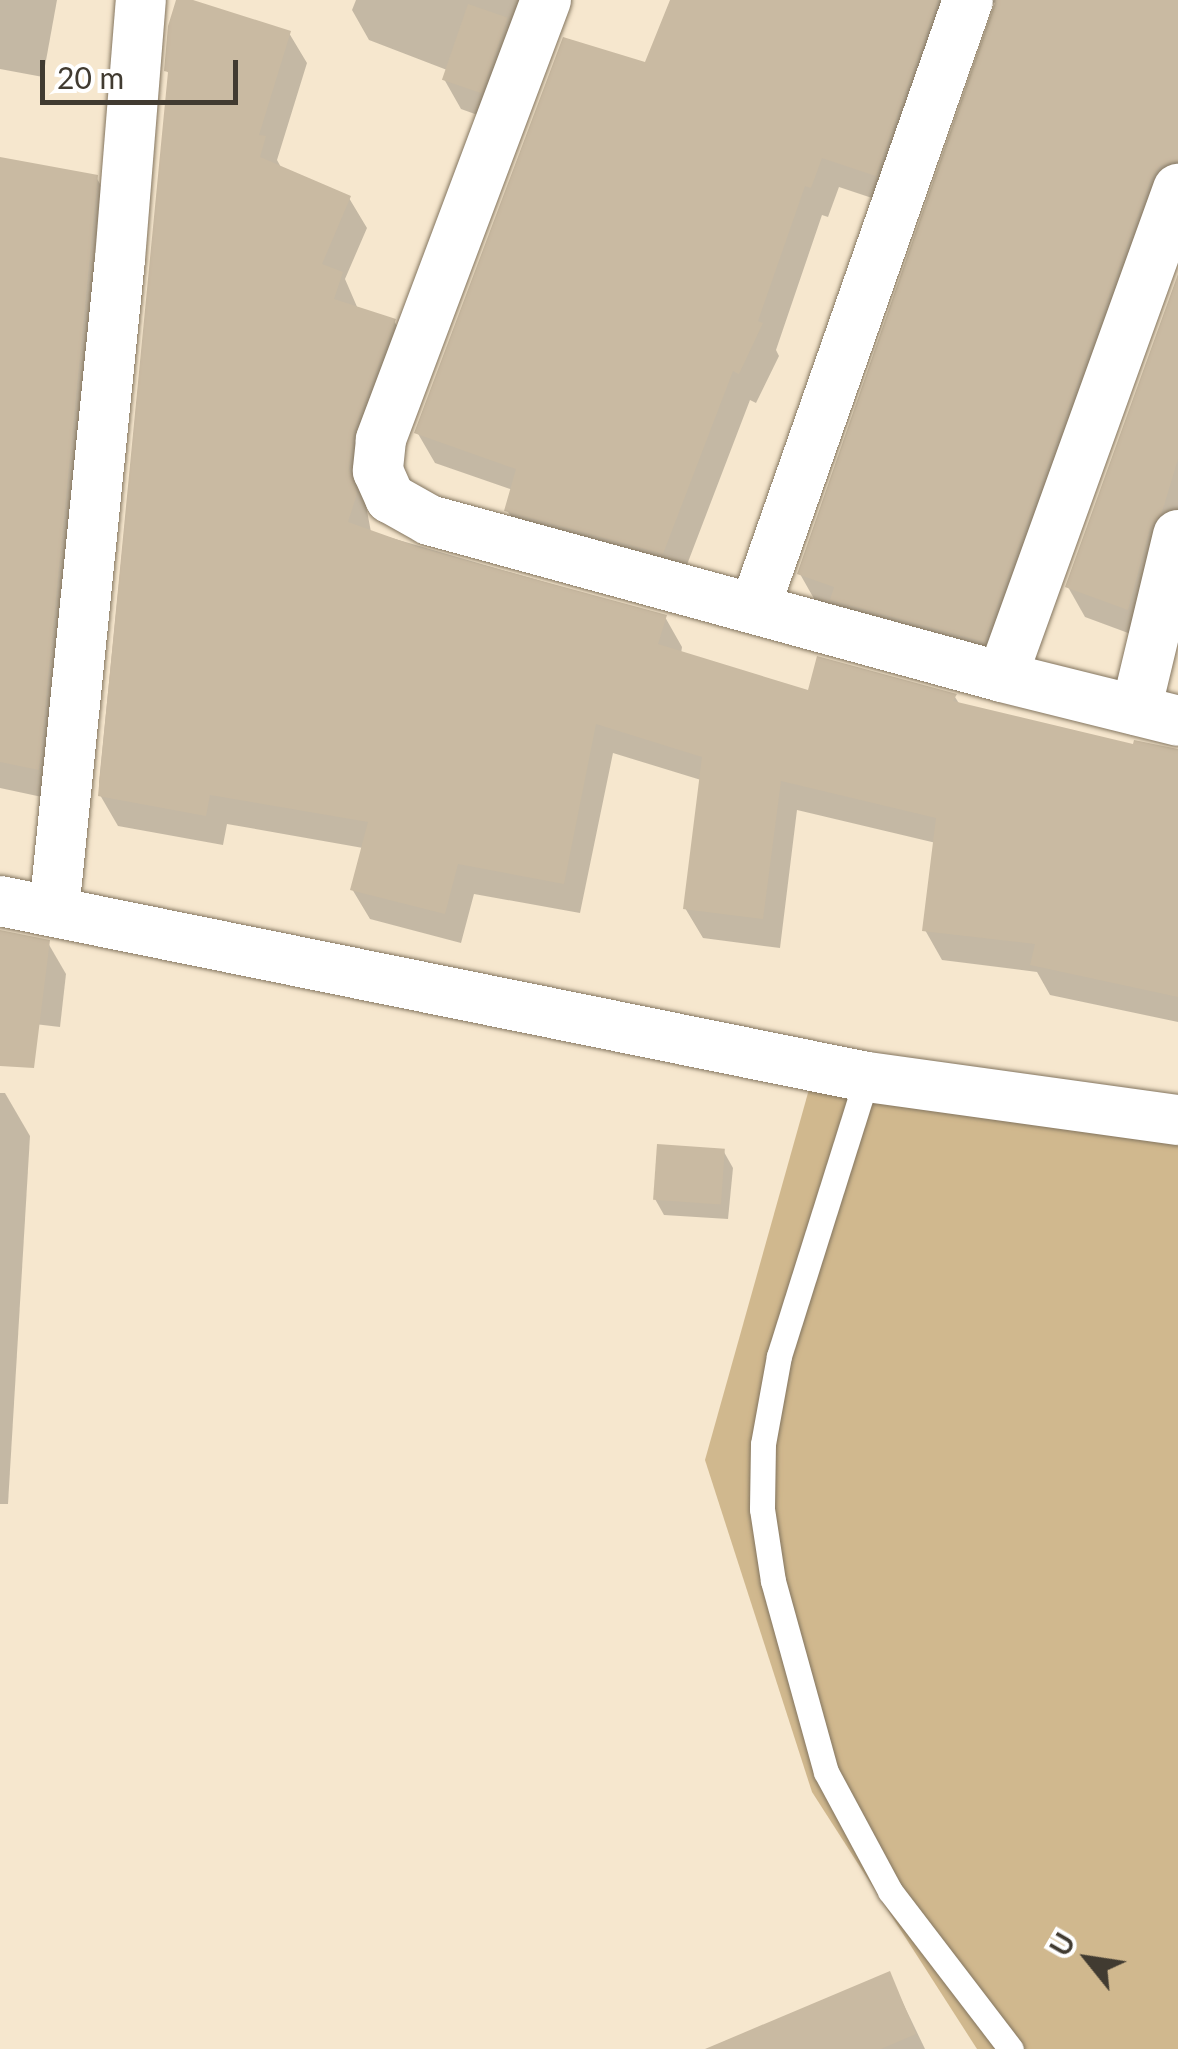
<!DOCTYPE html>
<style>
body{margin:0}
#map{position:relative;width:1178px;height:2049px;overflow:hidden;background:#f6e7ce;font-family:Lato,sans-serif}
div>[style]{position:absolute}
.green>*{inset:0;background:#d0b88e}
.shadow>*{inset:0;background:#0003}
.building>*{inset:0;background:#c9baa2;transform-origin:0 0}
.roads{filter:drop-shadow(0 0 2px #83755f) drop-shadow(0 0 2px #83755f)}
.service>*{height:25px;margin:-12.5px;padding:0 12.5px;transform-origin:12.5px;border-radius:12.5px;background:#fff}
.minor>*{height:50px;margin:-25px;padding:0 25px;transform-origin:25px;border-radius:25px;background:#fff}
span{translate:-50% -50%;white-space:nowrap;text-align:center;line-height:1.15;-webkit-text-stroke:9px #fff;paint-order:stroke}
.north{position:absolute;left:1038px;top:1909px;width:100px;height:100px;-webkit-text-stroke:8px #fff;paint-order:stroke;rotate:300deg;font-size:28px;font-weight:700;line-height:40px;text-align:center;color:#413b31}
.north::after{content:'';display:block;margin:auto;width:35px;height:45px;background:#413b31;clip-path:polygon(50% 0,100% 100%,50% 72%,0 100%)}
.scale{position:absolute;left:40px;top:60px;width:198px;height:45px;box-sizing:border-box;border:5px solid #413b31;border-top:0;padding-left:12px;font-size:30px;line-height:35px;white-space:nowrap;color:#413b31;-webkit-text-stroke:8px #fff;paint-order:stroke}
</style>
<div id="map">
<div class="green">
<i style="clip-path:polygon(822px 1043px,1178px 1131px,1178px 2049px,977px 2049px,812px 1792px,705px 1460px)"></i>
</div>
<div class="shadow">
<i style="clip-path:polygon(0 0,57px 0,43px 77px,0 69px)"></i>
<i style="clip-path:polygon(178px 0,289px 33px,307px 63px,277px 160px,282px 169px,349px 198px,367px 228px,345px 279px,358px 309px,394px 321px,412px 351px,365px 500px,371px 532px,665px 617px,682px 647px,681px 654px,810px 693px,955px 697px,960px 705px,1135px 747px,1178px 750px,1178px 1022px,1050px 995px,1037px 972px,942px 960px,925px 930px,936px 843px,797px 810px,780px 948px,703px 938px,685px 908px,701px 780px,613px 753px,580px 913px,474px 894px,461px 943px,370px 919px,352px 889px,363px 848px,227px 824px,223px 845px,118px 826px,100px 795px,99px 782px,170px 76px,167px 71px)"></i>
<i style="clip-path:polygon(356px 0,569px 0,497px 122px,461px 109px,444px 79px,447px 70px,369px 40px,352px 10px)"></i>
<i style="clip-path:polygon(672px 0,1178px 0,1178px 197px,1001px 671px,817px 604px,800px 574px,998px 3px,980px 2px,893px 205px,839px 187px,828px 217px,822px 215px,776px 350px,779px 356px,756px 403px,750px 400px,680px 583px,524px 541px,507px 510px,513px 490px,435px 463px,417px 432px,647px 65px)"></i>
<i style="clip-path:polygon(0 173px,96px 177px,114px 208px,56px 800px,0 788px)"></i>
<i style="clip-path:polygon(1178px 281px,1178px 543px,1147px 640px,1085px 617px,1068px 587px)"></i>
<i style="clip-path:polygon(0 933px,48px 943px,66px 974px,60px 1027px,0 1020px)"></i>
<i style="clip-path:polygon(0 1093px,5px 1093px,30px 1136px,8px 1504px,0 1504px)"></i>
<i style="clip-path:polygon(724px 1152px,733px 1168px,728px 1219px,664px 1215px,655px 1199px)"></i>
<i style="clip-path:polygon(889px 1974px,925px 2049px,727px 2049px)"></i>
</div>
<div class="building">
<i style="clip-path:polygon(176px 0,193px 0,291px 31px,259px 135px,266px 136px,260px 157px,351px 196px,322px 264px,343px 272px,334px 299px,396px 319px,354px 430px,349px 468px,357px 494px,348px 522px,421px 548px,667px 615px,658px 644px,808px 690px,817px 656px,957px 694px,953px 701px,1133px 744px,1134px 740px,1178px 749px,1178px 997px,1030px 965px,1035px 944px,922px 931px,936px 818px,781px 781px,763px 919px,683px 909px,702px 757px,596px 724px,564px 884px,458px 864px,445px 914px,350px 890px,368px 822px,210px 795px,206px 816px,98px 796px,168px 72px,164px 71px,168px 26px)"></i>
<i style="clip-path:polygon(670px 0,938px 0,876px 176px,822px 158px,811px 188px,805px 186px,758px 321px,763px 323px,739px 374px,733px 371px,663px 554px,504px 511px,516px 469px,414px 433px,563px 37px,645px 62px)"></i>
<i style="clip-path:polygon(996px 0,1178px 0,1178px 161px,1160px 166px,1151px 179px,984px 642px,830px 600px,834px 587px,797px 574px)"></i>
<i style="left:468px;top:4px;width:42px;height:80px;rotate:19deg"></i>
<i style="clip-path:polygon(0 157px,98px 175px,39px 770px,0 762px)"></i>
<i style="clip-path:polygon(1178px 274px,1178px 459px,1162px 512px,1150px 528px,1128px 610px,1065px 587px)"></i>
<i style="clip-path:polygon(0 930px,50px 940px,34px 1068px,0 1066px)"></i>
<i style="left:657px;top:1144px;width:68px;height:56px;rotate:4deg"></i>
<i style="clip-path:polygon(890px 1971px,916px 2034px,881px 2049px,705px 2049px)"></i>
</div>
<div class="roads">
<div class="service">
<i style="left:867px;top:1077px;width:293px;rotate:107.5deg"></i>
<i style="left:779px;top:1356px;width:89px;rotate:100.3deg"></i>
<i style="left:763px;top:1444px;width:65px;rotate:90.9deg"></i>
<i style="left:762px;top:1509px;width:73px;rotate:81.3deg"></i>
<i style="left:773px;top:1581px;width:198px;rotate:74.5deg"></i>
<i style="left:826px;top:1772px;width:135px;rotate:61.7deg"></i>
<i style="left:890px;top:1891px;width:199px;rotate:52.6deg"></i>
</div>
<div class="minor">
<i style="left:546px;top:0;width:470px;rotate:110.6deg"></i>
<i style="left:381px;top:440px;width:31px;rotate:96deg"></i>
<i style="left:378px;top:471px;width:30px;rotate:66deg"></i>
<i style="left:390px;top:498px;width:45px;rotate:29.4deg"></i>
<i style="left:429px;top:520px;width:594px;rotate:15.32deg"></i>
<i style="left:1002px;top:677px;width:181px;rotate:14deg"></i>
<i style="left:755px;top:607px;width:643px;rotate:-70.66deg"></i>
<i style="left:1002px;top:677px;width:519px;rotate:-70.17deg"></i>
<i style="left:1136px;top:710px;width:180px;rotate:-76.5deg"></i>
<i style="left:0;top:901px;width:885px;rotate:11.48deg"></i>
<i style="left:867px;top:1077px;width:314px;rotate:7.9deg"></i>
<i style="left:54px;top:911px;width:655px;rotate:-84.22deg"></i>
<i style="left:120px;top:259px;width:260px;rotate:-85.4deg"></i>
</div>
</div>
<div class="north">U</div>
<div class="scale">20 m</div>
</div>
